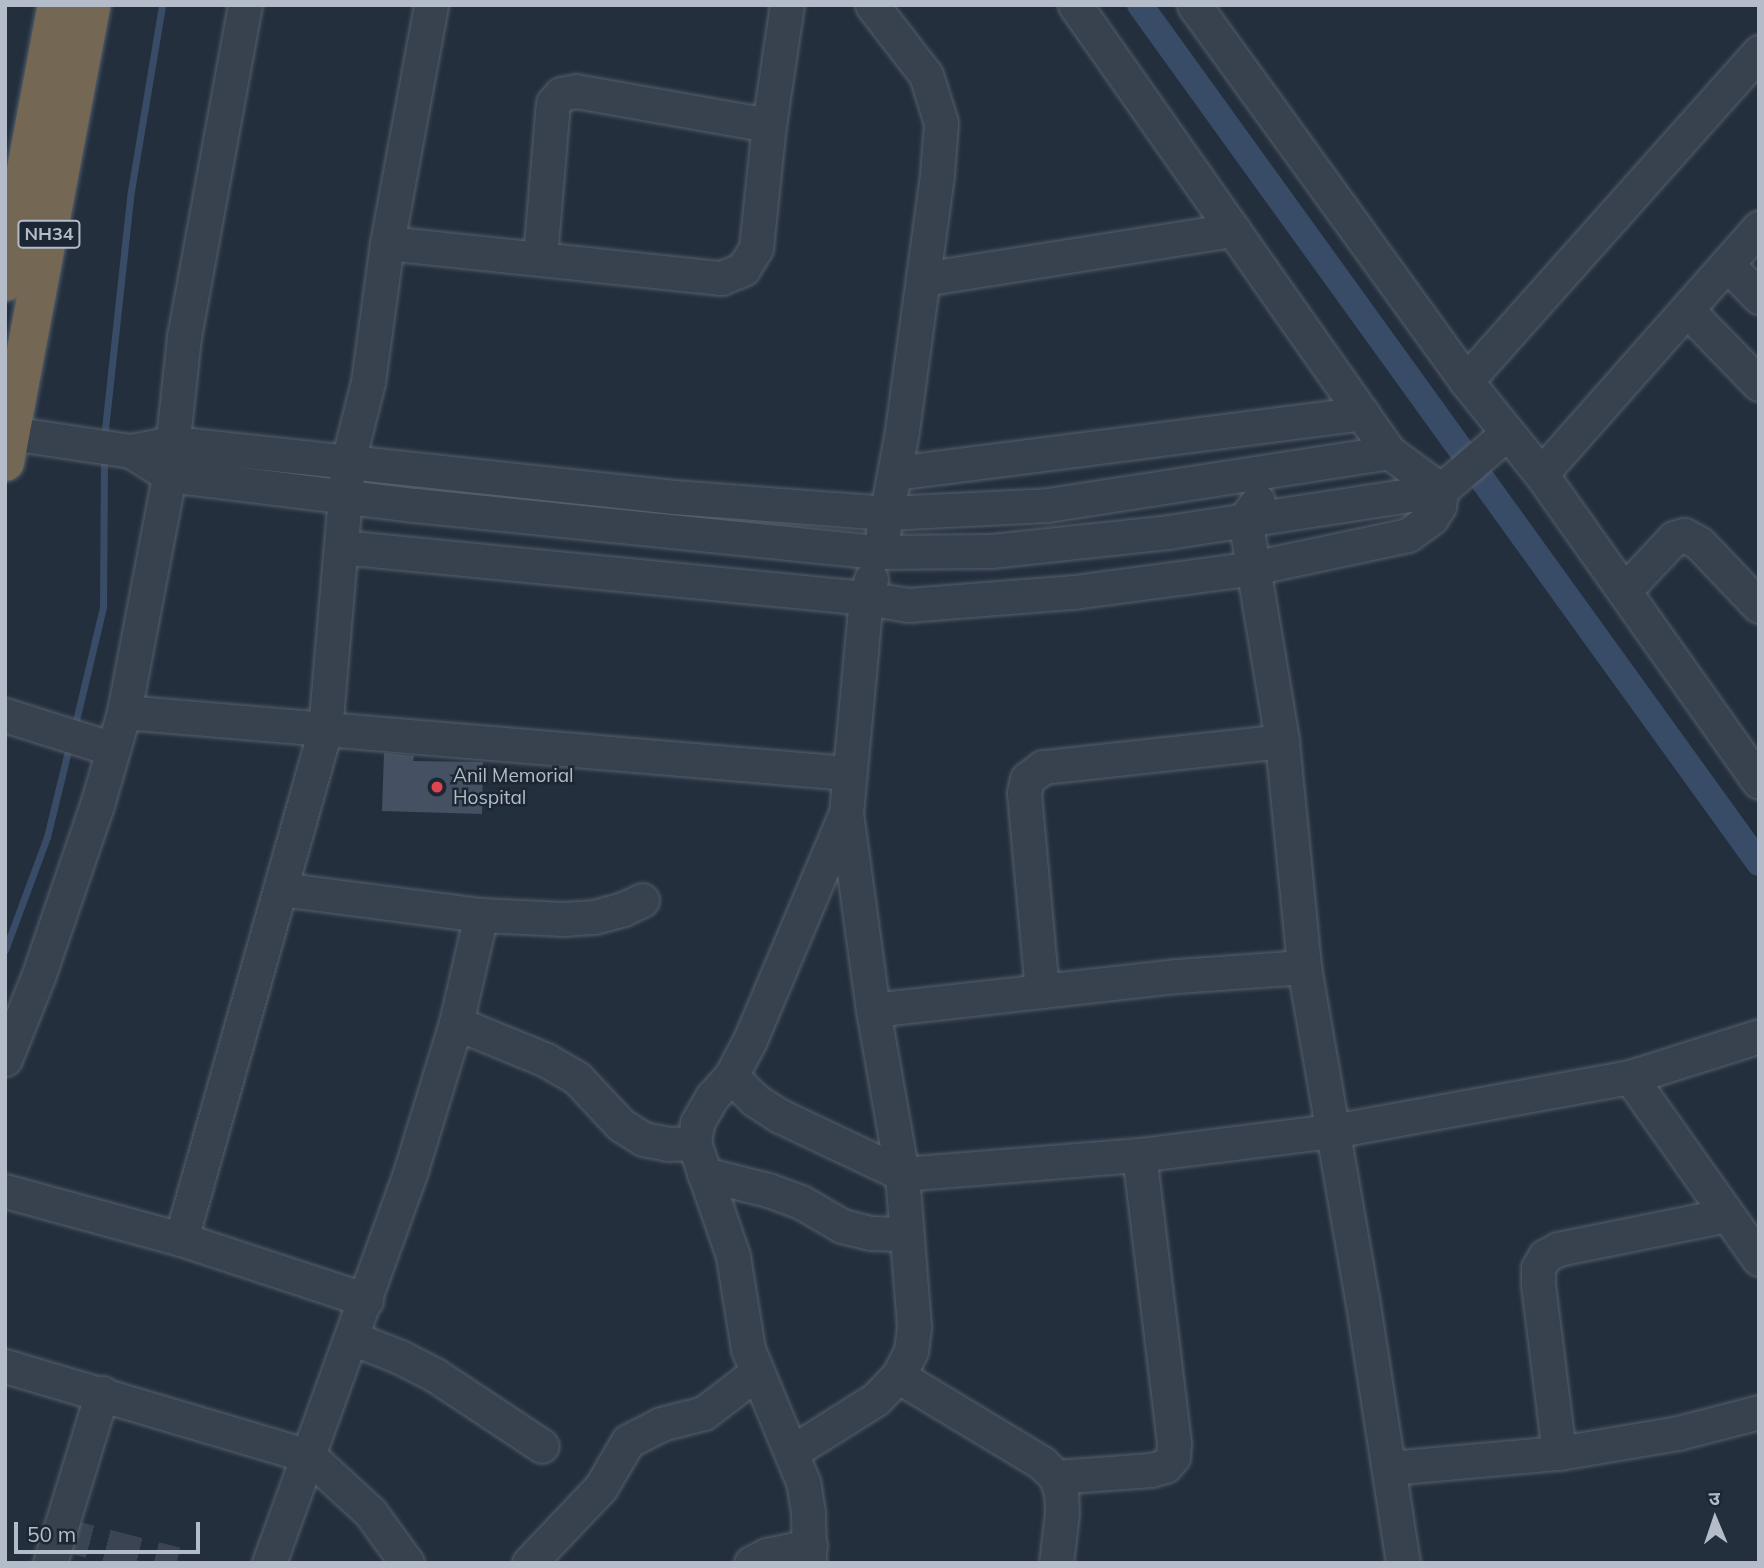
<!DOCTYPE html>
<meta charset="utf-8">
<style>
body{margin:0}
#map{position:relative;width:1764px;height:1568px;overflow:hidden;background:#242f3e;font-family:Mulish,"Noto Sans Devanagari",sans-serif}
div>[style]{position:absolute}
.stream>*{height:7px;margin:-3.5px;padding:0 3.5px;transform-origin:3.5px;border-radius:3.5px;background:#394c67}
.canal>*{height:26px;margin:-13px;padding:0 13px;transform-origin:13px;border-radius:13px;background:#394c67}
.building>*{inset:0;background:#455162}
.minor-tunnel>*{height:33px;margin-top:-16.5px;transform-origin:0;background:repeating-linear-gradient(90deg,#3a4453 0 33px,transparent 0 50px)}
.roads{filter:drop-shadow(0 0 2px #565f6c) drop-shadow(0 0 2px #565f6c)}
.minor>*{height:33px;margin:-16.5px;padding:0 16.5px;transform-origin:16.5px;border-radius:16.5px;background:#38414e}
.highway>*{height:38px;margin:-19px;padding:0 19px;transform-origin:19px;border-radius:19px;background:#746855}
.dots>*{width:19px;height:19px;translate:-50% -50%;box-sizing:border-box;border:4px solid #1d2633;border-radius:50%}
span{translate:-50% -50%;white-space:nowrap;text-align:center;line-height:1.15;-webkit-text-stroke:5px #1d2633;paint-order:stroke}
.shield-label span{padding:2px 5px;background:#1d2633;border:2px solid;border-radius:5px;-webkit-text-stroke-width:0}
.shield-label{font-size:18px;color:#b4bcc9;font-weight:700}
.poi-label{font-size:19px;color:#b4bcc9}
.left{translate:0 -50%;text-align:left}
.frame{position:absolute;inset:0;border:7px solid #b4bcc9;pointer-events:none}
.north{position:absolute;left:1680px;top:1484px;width:70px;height:70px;-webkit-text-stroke:5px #1d2633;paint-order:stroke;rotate:358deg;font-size:19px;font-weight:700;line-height:28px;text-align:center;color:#b4bcc9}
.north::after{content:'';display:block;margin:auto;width:24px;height:32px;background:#b4bcc9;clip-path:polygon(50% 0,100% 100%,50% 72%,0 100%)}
.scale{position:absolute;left:14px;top:1522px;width:186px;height:32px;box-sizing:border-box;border:4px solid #b4bcc9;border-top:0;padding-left:9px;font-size:21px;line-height:24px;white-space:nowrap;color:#b4bcc9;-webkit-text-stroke:5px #1d2633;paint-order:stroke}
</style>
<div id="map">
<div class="stream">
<i style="left:104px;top:438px;width:248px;rotate:-83.8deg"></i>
<i style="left:131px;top:191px;width:189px;rotate:-80.5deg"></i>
<i style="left:74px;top:729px;width:125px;rotate:-76.6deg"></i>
<i style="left:103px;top:607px;width:150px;rotate:-89.6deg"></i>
<i style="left:5px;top:950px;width:121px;rotate:-69.6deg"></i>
<i style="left:47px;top:837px;width:97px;rotate:-76.3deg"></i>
</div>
<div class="canal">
<i style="left:1140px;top:5px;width:1058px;rotate:54.19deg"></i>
</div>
<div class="building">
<i style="clip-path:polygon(384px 753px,414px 756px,413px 761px,483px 762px,482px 814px,382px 811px)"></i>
</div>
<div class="minor-tunnel">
<i style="left:58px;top:1533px;width:122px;rotate:14.3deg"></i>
</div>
<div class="roads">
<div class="minor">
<i style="left:872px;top:5px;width:88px;rotate:52.4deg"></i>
<i style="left:926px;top:75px;width:50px;rotate:72.6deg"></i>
<i style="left:941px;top:123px;width:52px;rotate:94.4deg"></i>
<i style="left:937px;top:175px;width:258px;rotate:97.8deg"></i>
<i style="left:902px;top:431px;width:104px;rotate:100.6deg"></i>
<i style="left:1075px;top:5px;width:546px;rotate:54.91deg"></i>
<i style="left:1389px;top:452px;width:64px;rotate:36.2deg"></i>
<i style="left:1194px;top:5px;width:464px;rotate:54.1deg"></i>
<i style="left:1466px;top:381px;width:119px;rotate:51.1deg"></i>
<i style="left:1541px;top:474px;width:377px;rotate:54.7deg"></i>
<i style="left:387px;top:243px;width:336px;rotate:6deg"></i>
<i style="left:721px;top:278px;width:24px;rotate:-22deg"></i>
<i style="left:743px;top:269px;width:25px;rotate:-58deg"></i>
<i style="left:756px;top:248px;width:124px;rotate:-84deg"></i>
<i style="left:769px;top:125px;width:121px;rotate:-81.5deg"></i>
<i style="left:540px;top:257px;width:144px;rotate:-85.2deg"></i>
<i style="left:552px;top:113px;width:10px;rotate:-84deg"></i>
<i style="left:553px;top:103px;width:12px;rotate:-48deg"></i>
<i style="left:561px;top:94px;width:15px;rotate:-11deg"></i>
<i style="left:576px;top:91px;width:196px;rotate:10deg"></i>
<i style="left:1727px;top:264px;width:46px;rotate:45.9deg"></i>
<i style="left:923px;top:279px;width:314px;rotate:-9deg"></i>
<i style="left:1688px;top:311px;width:102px;rotate:45.8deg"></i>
<i style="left:1466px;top:381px;width:441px;rotate:-48.3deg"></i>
<i style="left:10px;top:433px;width:122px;rotate:8.5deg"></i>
<i style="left:131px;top:451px;width:42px;rotate:-11deg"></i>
<i style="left:172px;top:443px;width:505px;rotate:6.14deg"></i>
<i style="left:674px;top:497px;width:214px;rotate:4.3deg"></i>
<i style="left:887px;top:513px;width:161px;rotate:-2.8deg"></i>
<i style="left:1048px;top:505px;width:345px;rotate:-8.8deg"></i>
<i style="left:131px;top:451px;width:45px;rotate:32.3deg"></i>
<i style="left:169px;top:475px;width:247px;rotate:7deg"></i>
<i style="left:414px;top:505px;width:466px;rotate:5.8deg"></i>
<i style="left:878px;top:552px;width:113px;rotate:-0.5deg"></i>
<i style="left:991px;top:551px;width:178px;rotate:-6.1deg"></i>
<i style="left:1168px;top:532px;width:276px;rotate:-8.7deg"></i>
<i style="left:1441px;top:490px;width:86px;rotate:-40.7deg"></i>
<i style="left:895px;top:473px;width:471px;rotate:-7.3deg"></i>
<i style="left:1541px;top:474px;width:329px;rotate:-48.5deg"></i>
<i style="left:1258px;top:501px;width:22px;rotate:126deg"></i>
<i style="left:1245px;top:519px;width:225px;rotate:80.5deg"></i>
<i style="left:1282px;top:741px;width:227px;rotate:84.4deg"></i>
<i style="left:1304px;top:967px;width:336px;rotate:80.1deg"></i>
<i style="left:1362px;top:1298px;width:268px;rotate:81.2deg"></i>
<i style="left:341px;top:547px;width:527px;rotate:5.55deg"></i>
<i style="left:866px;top:598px;width:216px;rotate:95.3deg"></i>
<i style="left:846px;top:813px;width:199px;rotate:82.2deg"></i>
<i style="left:873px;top:1010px;width:167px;rotate:80deg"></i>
<i style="left:902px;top:1174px;width:153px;rotate:85.5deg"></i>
<i style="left:914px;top:1327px;width:24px;rotate:97deg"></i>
<i style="left:911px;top:1351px;width:28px;rotate:117deg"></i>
<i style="left:898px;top:1376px;width:32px;rotate:134deg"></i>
<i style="left:876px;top:1399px;width:99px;rotate:147.8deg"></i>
<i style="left:871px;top:579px;width:20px;rotate:105deg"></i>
<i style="left:866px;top:598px;width:43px;rotate:9.5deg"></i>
<i style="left:908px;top:605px;width:167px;rotate:-4.5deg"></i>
<i style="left:1074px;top:592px;width:181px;rotate:-7.6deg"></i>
<i style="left:1253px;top:568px;width:158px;rotate:-12deg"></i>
<i style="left:1408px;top:535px;width:29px;rotate:-36deg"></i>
<i style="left:1431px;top:518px;width:14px;rotate:-56deg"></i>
<i style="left:1439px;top:506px;width:16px;rotate:-83deg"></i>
<i style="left:1624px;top:591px;width:73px;rotate:-46.7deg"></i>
<i style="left:1674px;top:538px;width:10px;rotate:-17deg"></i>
<i style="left:1684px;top:535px;width:17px;rotate:28deg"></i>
<i style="left:1699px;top:543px;width:87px;rotate:46.4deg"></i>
<i style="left:124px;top:712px;width:726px;rotate:4.82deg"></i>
<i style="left:5px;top:715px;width:113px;rotate:17.5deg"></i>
<i style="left:280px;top:889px;width:203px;rotate:7.4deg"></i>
<i style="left:481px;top:915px;width:83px;rotate:2.8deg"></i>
<i style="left:564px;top:919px;width:30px;rotate:-4deg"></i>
<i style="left:594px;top:917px;width:30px;rotate:-15deg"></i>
<i style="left:623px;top:909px;width:21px;rotate:-25deg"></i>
<i style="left:1042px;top:991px;width:199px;rotate:-95.2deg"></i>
<i style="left:1024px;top:793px;width:14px;rotate:-78deg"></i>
<i style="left:1027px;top:779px;width:20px;rotate:-37deg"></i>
<i style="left:1043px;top:767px;width:240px;rotate:-6.2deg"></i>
<i style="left:873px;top:1010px;width:306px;rotate:-6.4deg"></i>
<i style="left:1177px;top:976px;width:127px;rotate:-4.1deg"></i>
<i style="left:456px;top:1023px;width:97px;rotate:22.3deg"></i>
<i style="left:546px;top:1060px;width:36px;rotate:30deg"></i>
<i style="left:577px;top:1078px;width:64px;rotate:46.9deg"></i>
<i style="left:621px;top:1125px;width:26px;rotate:32deg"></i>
<i style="left:643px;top:1139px;width:25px;rotate:11deg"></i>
<i style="left:668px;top:1144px;width:26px;rotate:-2deg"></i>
<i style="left:5px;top:1059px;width:88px;rotate:-68.1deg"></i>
<i style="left:38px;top:977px;width:182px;rotate:-71.1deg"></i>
<i style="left:97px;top:805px;width:97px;rotate:-73.8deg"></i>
<i style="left:124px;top:712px;width:241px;rotate:-79.2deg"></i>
<i style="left:169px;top:475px;width:139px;rotate:-83.8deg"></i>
<i style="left:184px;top:337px;width:338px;rotate:-79.6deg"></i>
<i style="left:731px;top:1076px;width:34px;rotate:45deg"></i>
<i style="left:755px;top:1100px;width:30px;rotate:33deg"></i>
<i style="left:780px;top:1116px;width:135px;rotate:25.4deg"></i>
<i style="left:902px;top:1174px;width:238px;rotate:-4.6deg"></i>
<i style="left:1139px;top:1155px;width:195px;rotate:-7.1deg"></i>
<i style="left:1333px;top:1131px;width:302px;rotate:-10.3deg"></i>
<i style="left:1630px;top:1077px;width:135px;rotate:-17.6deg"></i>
<i style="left:1630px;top:1077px;width:223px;rotate:54.7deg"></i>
<i style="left:704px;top:1174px;width:66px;rotate:14deg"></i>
<i style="left:768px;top:1190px;width:35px;rotate:20deg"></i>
<i style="left:801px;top:1202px;width:48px;rotate:30.3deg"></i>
<i style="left:842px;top:1226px;width:29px;rotate:14deg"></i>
<i style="left:870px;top:1233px;width:35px;rotate:2deg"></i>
<i style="left:5px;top:1191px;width:182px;rotate:15.3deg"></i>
<i style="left:181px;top:1239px;width:195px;rotate:18.2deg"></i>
<i style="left:181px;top:1239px;width:529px;rotate:-74.2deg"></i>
<i style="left:325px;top:730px;width:270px;rotate:-85.1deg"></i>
<i style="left:348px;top:461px;width:81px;rotate:-75.8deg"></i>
<i style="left:368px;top:382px;width:140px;rotate:-82.2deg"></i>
<i style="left:387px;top:243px;width:242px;rotate:-79.5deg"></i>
<i style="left:352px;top:1338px;width:52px;rotate:21.6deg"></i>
<i style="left:400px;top:1357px;width:39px;rotate:27deg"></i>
<i style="left:435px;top:1375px;width:128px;rotate:33.6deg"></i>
<i style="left:5px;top:1366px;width:317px;rotate:16.5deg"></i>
<i style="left:309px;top:1456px;width:83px;rotate:42.6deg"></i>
<i style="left:370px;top:1512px;width:63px;rotate:54deg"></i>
<i style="left:898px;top:1376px;width:168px;rotate:31.1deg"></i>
<i style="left:1042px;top:1463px;width:20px;rotate:45deg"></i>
<i style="left:1056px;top:1477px;width:16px;rotate:72deg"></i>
<i style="left:1061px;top:1492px;width:21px;rotate:87deg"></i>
<i style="left:1062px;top:1513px;width:50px;rotate:96.8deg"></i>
<i style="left:1559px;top:1453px;width:170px;rotate:-97.1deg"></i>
<i style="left:1538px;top:1284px;width:16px;rotate:-90deg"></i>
<i style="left:1538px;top:1268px;width:14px;rotate:-60deg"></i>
<i style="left:1545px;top:1256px;width:15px;rotate:-28deg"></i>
<i style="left:1558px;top:1249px;width:172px;rotate:-11.4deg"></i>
<i style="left:1390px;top:1468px;width:170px;rotate:-5.1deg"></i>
<i style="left:1559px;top:1453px;width:121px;rotate:-9.5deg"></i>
<i style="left:1678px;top:1433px;width:84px;rotate:-14.5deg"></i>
<i style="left:1056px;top:1477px;width:95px;rotate:-4.2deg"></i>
<i style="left:1151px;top:1470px;width:15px;rotate:-16deg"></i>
<i style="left:1165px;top:1466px;width:12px;rotate:-48deg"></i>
<i style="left:1173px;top:1457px;width:14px;rotate:-86deg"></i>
<i style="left:1174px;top:1443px;width:290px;rotate:-96.9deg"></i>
<i style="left:50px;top:1563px;width:178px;rotate:-73deg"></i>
<i style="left:269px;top:1563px;width:418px;rotate:-70.1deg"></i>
<i style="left:411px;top:1170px;width:154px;rotate:-73deg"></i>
<i style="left:456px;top:1023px;width:111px;rotate:-77deg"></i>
<i style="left:529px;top:1563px;width:105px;rotate:-46.5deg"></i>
<i style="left:601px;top:1487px;width:53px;rotate:-59.6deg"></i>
<i style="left:628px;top:1441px;width:37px;rotate:-27deg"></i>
<i style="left:661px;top:1424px;width:44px;rotate:-14.3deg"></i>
<i style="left:704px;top:1413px;width:66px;rotate:-37.6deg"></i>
<i style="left:751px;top:1563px;width:18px;rotate:-27deg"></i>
<i style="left:767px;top:1555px;width:44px;rotate:-11.8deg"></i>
<i style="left:809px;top:1563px;width:51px;rotate:-91.1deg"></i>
<i style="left:808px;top:1512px;width:30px;rotate:-99deg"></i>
<i style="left:803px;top:1482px;width:144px;rotate:-112.5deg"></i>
<i style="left:748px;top:1349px;width:94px;rotate:-99.2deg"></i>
<i style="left:733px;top:1256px;width:120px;rotate:-109deg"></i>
<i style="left:694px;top:1143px;width:20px;rotate:-81deg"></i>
<i style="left:697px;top:1123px;width:30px;rotate:-60deg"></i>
<i style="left:712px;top:1097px;width:28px;rotate:-48deg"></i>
<i style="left:731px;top:1076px;width:41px;rotate:-62.2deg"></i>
<i style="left:750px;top:1040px;width:244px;rotate:-67.1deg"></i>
</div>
<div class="highway">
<i style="left:5px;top:282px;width:282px;rotate:-79.4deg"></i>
<i style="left:5px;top:462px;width:465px;rotate:-79.3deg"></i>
</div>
</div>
<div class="dots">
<i style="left:437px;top:787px;background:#e0444e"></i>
</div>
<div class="shield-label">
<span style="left:49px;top:234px">NH34</span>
</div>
<div class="poi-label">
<span class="left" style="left:453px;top:787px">Anil Memorial<br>Hospital</span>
</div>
<div class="frame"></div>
<div class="north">उ</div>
<div class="scale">50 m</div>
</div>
